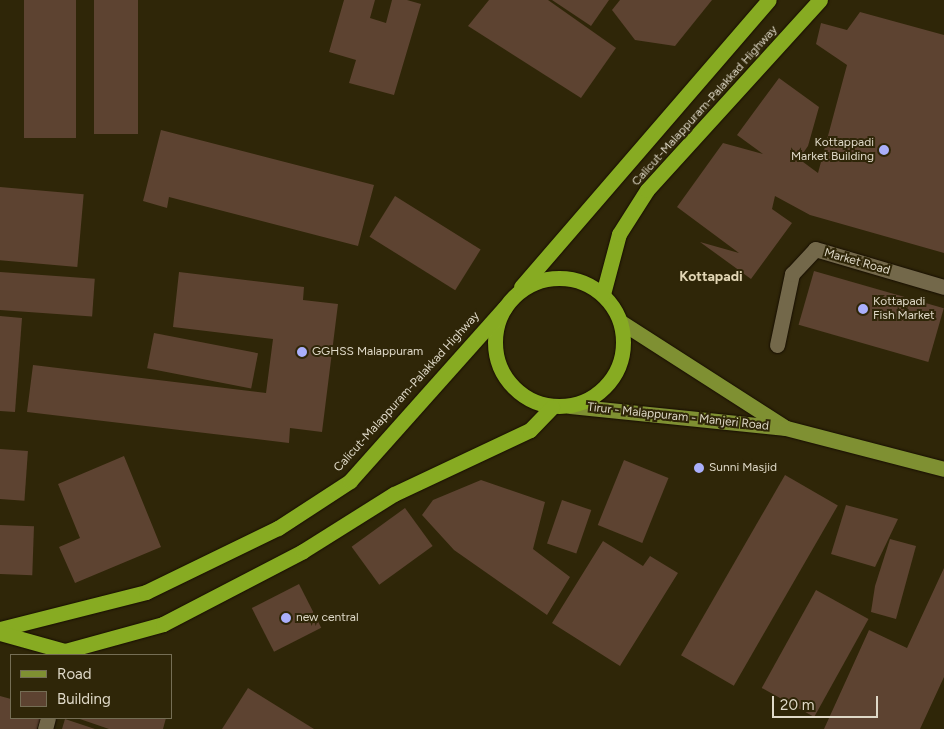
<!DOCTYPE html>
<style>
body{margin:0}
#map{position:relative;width:944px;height:729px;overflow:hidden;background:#2f2608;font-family:Figtree,sans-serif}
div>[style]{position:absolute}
.building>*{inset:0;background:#5d4331;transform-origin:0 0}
.roads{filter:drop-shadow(0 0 1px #170e00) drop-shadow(0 0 1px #170e00)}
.minor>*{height:15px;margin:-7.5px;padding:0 7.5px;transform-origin:7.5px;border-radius:7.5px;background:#73684a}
.major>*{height:15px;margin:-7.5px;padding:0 7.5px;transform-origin:7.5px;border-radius:7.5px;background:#7f9032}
.highway>*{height:15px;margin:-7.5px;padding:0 7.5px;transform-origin:7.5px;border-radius:7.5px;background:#87ab22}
.highway>.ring{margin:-7.5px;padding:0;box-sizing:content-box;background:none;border:15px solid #87ab22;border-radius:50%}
.dots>*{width:14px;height:14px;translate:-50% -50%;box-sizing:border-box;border:2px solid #2f2608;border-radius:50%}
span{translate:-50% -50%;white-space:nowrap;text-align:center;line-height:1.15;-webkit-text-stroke:4px #2f2608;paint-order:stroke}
.street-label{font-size:12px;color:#dfd9c8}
.poi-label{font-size:12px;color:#dfd9c8}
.right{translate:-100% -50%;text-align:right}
.left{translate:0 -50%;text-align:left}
.neighbourhood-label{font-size:14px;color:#e1d5b4;font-weight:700}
.legend{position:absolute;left:10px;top:654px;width:162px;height:65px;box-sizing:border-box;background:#2f2608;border:1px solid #756e55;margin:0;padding:6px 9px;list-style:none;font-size:15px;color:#dfd9c8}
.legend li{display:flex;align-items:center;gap:10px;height:25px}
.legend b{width:25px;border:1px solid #756e55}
.scale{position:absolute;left:772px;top:696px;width:106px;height:22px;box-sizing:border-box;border:2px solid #dfd9c8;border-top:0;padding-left:6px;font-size:15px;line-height:18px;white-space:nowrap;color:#dfd9c8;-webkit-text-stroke:4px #2f2608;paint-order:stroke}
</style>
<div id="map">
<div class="building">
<i style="left:24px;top:0;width:52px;height:138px"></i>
<i style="left:94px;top:0;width:44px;height:134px"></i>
<i style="clip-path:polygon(344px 0,375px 0,370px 18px,386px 23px,392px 0,407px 0,421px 4px,394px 95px,349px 83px,356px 60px,329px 52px)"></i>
<i style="clip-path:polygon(489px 0,548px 0,616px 48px,581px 98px,468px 26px)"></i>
<i style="clip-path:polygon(552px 0,609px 0,591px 26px)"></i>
<i style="clip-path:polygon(620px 0,712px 0,675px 46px,635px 40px,612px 10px)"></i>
<i style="clip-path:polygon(860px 12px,944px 35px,944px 253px,810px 215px,775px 196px,772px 209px,792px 223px,751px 279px,700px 242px,739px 253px,677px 207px,723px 143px,763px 154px,737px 135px,779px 78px,819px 107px,808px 146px,799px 159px,818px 173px,847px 65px,816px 44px,821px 23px,847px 30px)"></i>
<i style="clip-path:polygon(161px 130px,374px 185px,358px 246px,169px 197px,167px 208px,143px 201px)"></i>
<i style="left:0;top:187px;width:84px;height:73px;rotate:5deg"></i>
<i style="left:395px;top:196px;width:101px;height:48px;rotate:32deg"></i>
<i style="left:814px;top:271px;width:135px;height:56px;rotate:16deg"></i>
<i style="left:0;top:272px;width:95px;height:38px;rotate:4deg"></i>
<i style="clip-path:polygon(179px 272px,304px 287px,303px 300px,338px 304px,322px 432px,290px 428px,289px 443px,27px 412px,33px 365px,266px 393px,273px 339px,173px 327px)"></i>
<i style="clip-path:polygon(0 316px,22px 318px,15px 412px,0 411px)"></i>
<i style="left:154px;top:333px;width:106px;height:36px;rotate:11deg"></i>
<i style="left:0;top:449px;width:28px;height:50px;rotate:4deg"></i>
<i style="clip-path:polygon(124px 456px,161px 547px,75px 583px,59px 547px,80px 538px,58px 484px)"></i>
<i style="left:624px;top:460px;width:48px;height:70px;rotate:22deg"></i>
<i style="left:785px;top:475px;width:61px;height:208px;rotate:30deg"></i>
<i style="clip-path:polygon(481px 480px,545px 502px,533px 549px,570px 577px,547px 615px,454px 550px,422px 515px,433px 500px)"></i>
<i style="left:562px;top:500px;width:31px;height:46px;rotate:19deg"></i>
<i style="clip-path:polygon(846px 505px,898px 519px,875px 567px,831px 554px)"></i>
<i style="left:405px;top:508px;width:47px;height:66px;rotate:54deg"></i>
<i style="left:0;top:525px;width:34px;height:49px;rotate:2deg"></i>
<i style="clip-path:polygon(890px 539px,916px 546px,896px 619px,871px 612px,875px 586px)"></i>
<i style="clip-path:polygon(603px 541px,643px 566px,650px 556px,678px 573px,620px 666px,552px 623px)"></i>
<i style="clip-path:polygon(944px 568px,944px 677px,920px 729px,824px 729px,869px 630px,907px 648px)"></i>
<i style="left:299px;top:584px;width:49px;height:53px;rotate:63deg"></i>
<i style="left:816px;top:590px;width:60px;height:112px;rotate:29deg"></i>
<i style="clip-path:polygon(248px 688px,314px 729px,222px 729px)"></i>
<i style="clip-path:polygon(0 696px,11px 699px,11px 718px,41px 718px,37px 729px,0 729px)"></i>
<i style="clip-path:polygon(77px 718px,166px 718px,163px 729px,109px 729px)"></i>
<i style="clip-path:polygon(65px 719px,95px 729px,62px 729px)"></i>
</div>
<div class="roads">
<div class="minor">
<i style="left:777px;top:345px;width:73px;rotate:-78.1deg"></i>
<i style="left:792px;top:274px;width:34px;rotate:-47deg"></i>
<i style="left:815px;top:249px;width:134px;rotate:16.4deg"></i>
<i style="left:45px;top:729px;width:11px;rotate:-75deg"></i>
</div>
<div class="major">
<i style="left:621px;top:322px;width:193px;rotate:32.7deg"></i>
<i style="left:570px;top:406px;width:217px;rotate:5.8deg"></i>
<i style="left:786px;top:428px;width:163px;rotate:14.5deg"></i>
</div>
<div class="highway">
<i class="ring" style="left:495px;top:278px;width:113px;height:113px"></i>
<i style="left:521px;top:287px;width:379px;rotate:-49.2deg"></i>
<i style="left:603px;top:294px;width:62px;rotate:-75.1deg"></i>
<i style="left:619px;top:234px;width:52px;rotate:-57.5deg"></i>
<i style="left:647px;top:190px;width:257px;rotate:-47.7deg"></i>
<i style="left:0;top:629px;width:151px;rotate:-14.2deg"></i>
<i style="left:146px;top:592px;width:147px;rotate:-25.9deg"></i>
<i style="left:278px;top:528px;width:86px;rotate:-33.1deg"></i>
<i style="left:350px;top:481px;width:232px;rotate:-48.3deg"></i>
<i style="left:0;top:633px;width:67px;rotate:15.5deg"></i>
<i style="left:65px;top:651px;width:102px;rotate:-15.4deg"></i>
<i style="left:163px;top:624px;width:158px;rotate:-27.5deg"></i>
<i style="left:303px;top:551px;width:107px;rotate:-32.1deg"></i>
<i style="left:394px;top:494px;width:150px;rotate:-25.2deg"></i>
<i style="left:530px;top:430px;width:32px;rotate:-46deg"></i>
</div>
</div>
<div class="dots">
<i style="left:884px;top:150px;background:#aaaffb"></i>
<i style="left:863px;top:309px;background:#aaaffb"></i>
<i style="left:302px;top:352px;background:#aaaffb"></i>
<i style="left:699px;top:468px;background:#aaaffb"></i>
<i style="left:286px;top:618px;background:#aaaffb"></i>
</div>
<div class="street-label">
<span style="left:705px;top:106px;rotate:-48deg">Calicut-Malappuram-Palakkad Highway</span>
<span style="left:857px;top:262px;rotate:16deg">Market Road</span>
<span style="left:407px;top:392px;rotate:-48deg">Calicut-Malappuram-Palakkad Highway</span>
<span style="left:678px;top:417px;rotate:6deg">Tirur - Malappuram - Manjeri Road</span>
</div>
<div class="poi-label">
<span class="right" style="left:874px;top:150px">Kottappadi<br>Market Building</span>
<span class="left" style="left:873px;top:309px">Kottapadi<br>Fish Market</span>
<span class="left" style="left:312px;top:352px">GGHSS Malappuram</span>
<span class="left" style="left:709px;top:468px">Sunni Masjid</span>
<span class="left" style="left:296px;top:618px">new central</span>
</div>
<div class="neighbourhood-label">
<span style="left:711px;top:277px">Kottapadi</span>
</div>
<ul class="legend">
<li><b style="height:6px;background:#7f9032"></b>Road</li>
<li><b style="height:14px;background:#5d4331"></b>Building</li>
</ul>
<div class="scale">20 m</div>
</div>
